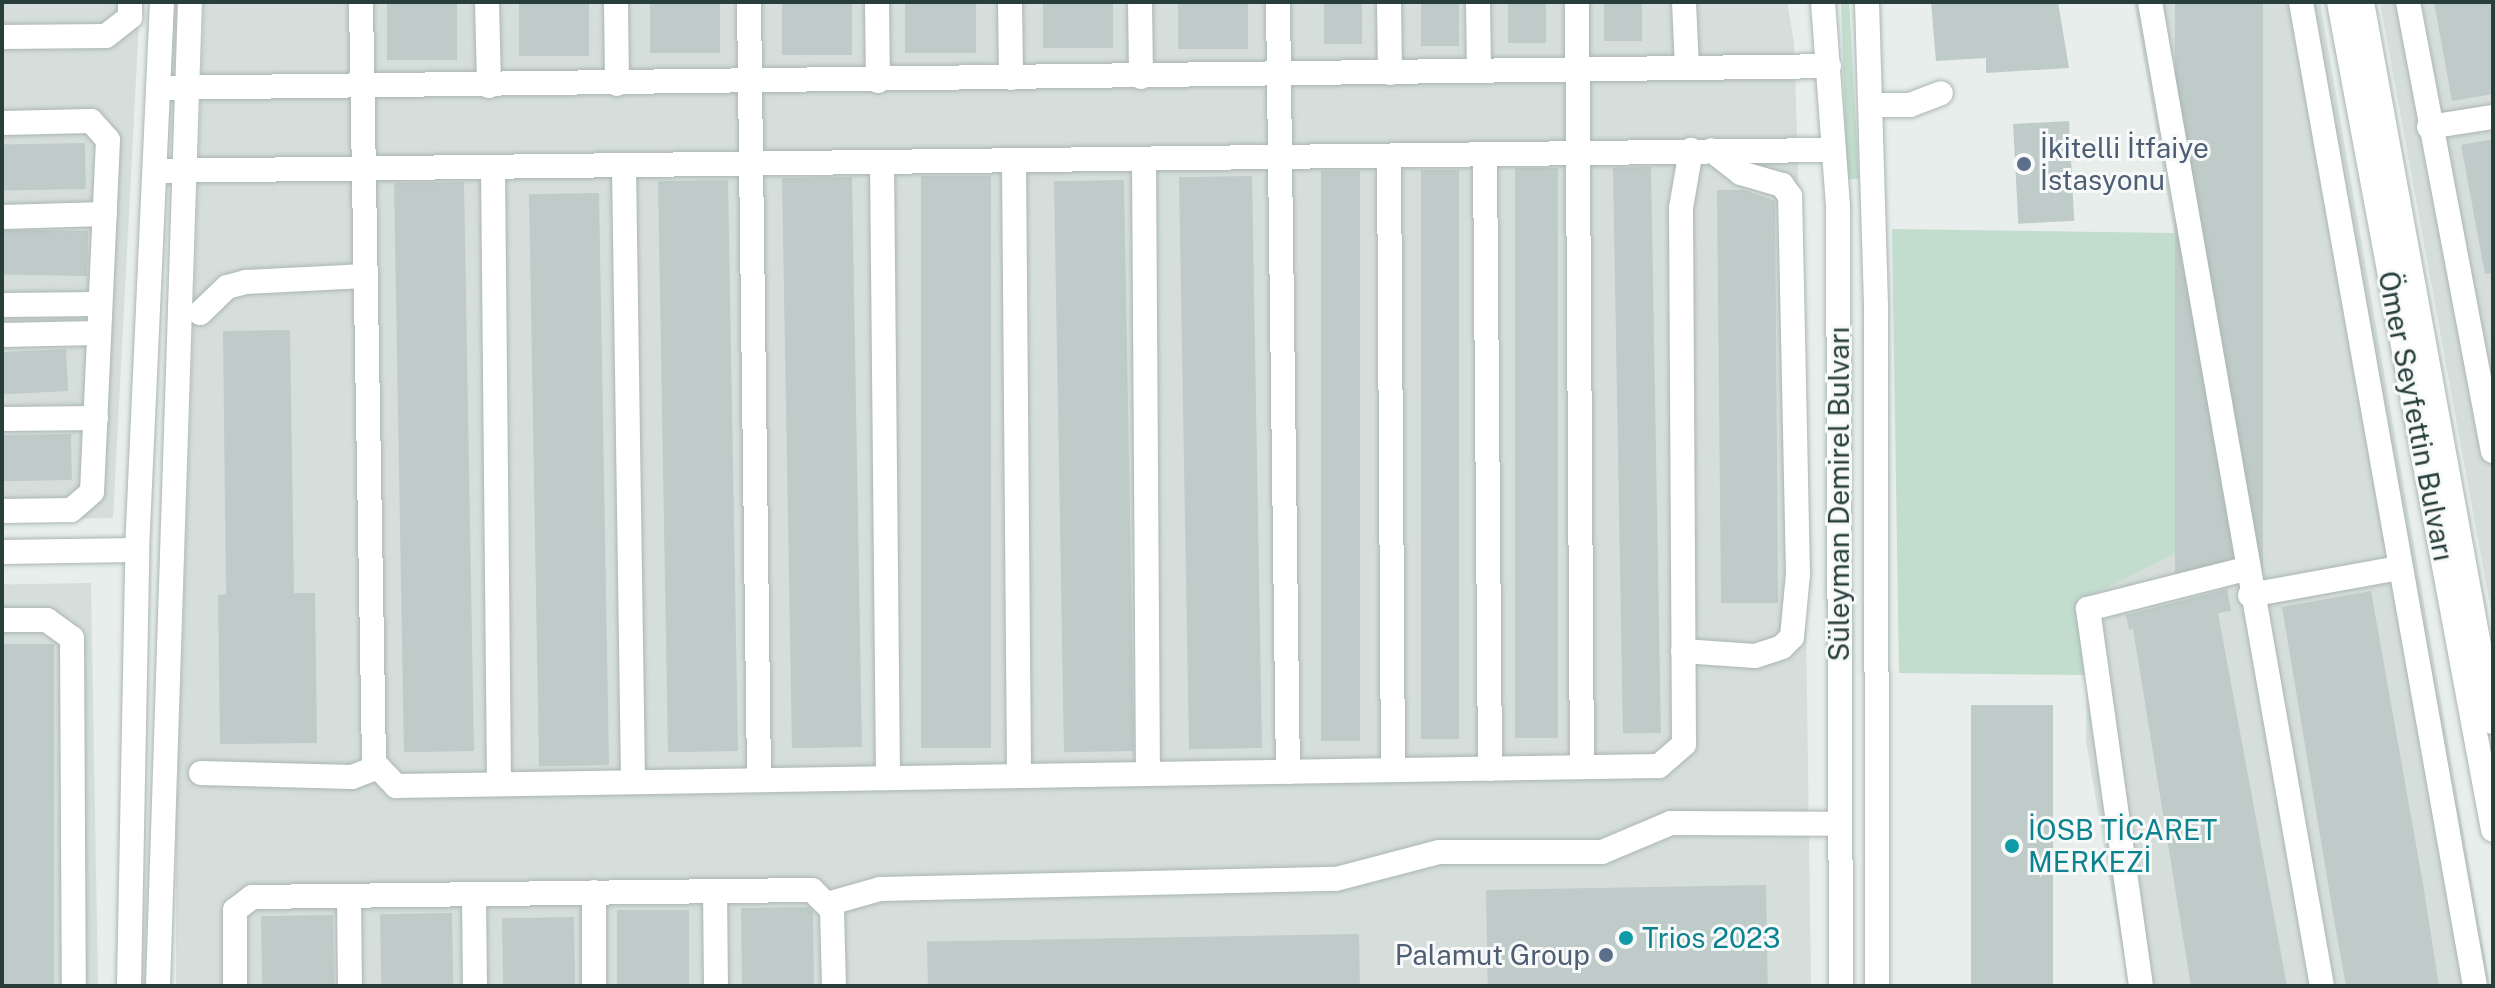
<!DOCTYPE html>
<meta charset="utf-8">
<style>
body{margin:0}
#map{position:relative;width:2495px;height:988px;overflow:hidden;background:#e7eeeb;font-family:"Public Sans",sans-serif}
div>[style]{position:absolute}
.built>*{inset:0;background:#d5dedb;transform-origin:0 0}
.green>*{inset:0;background:#c2dccd}
.building>*{inset:0;background:#bfcbc8;transform-origin:0 0}
.roads{filter:drop-shadow(0 0 2px #aab6b3) drop-shadow(0 0 2px #aab6b3)}
.minor>*{height:24px;margin:-12px;padding:0 12px;transform-origin:12px;border-radius:12px;background:#fff}
.dots>*{width:22px;height:22px;translate:-50% -50%;box-sizing:border-box;border:4px solid #f7faf9;border-radius:50%}
span{translate:-50% -50%;white-space:nowrap;text-align:center;line-height:1.15;-webkit-text-stroke:6px #f7faf9;paint-order:stroke}
.service-label{font-size:28px;color:#4e5e75}
.left{translate:0 -50%;text-align:left}
.right{translate:-100% -50%;text-align:right}
.street-label{font-size:28px;color:#273e3b}
.culture-label{font-size:28px;color:#0d838f}
.frame{position:absolute;inset:0;border:4px solid #273e3b;pointer-events:none}
</style>
<div id="map">
<div class="built">
<i style="clip-path:polygon(2px 2px,140px 2px,113px 518px,2px 520px)"></i>
<i style="clip-path:polygon(204px 2px,1787px 2px,1794px 42px,1801px 258px,1811px 986px,176px 986px,176px 832px)"></i>
<i style="clip-path:polygon(2134px 2px,2320px 2px,2490px 986px,2128px 986px,2086px 741px,2087px 675px,2078px 602px,2225px 529px)"></i>
<i style="clip-path:polygon(2380px 2px,2493px 2px,2493px 622px)"></i>
<i style="left:91px;top:583px;width:403px;height:89px;rotate:89deg"></i>
</div>
<div class="green">
<i style="clip-path:polygon(1841px 2px,1849px 2px,1859px 179px,1847px 179px)"></i>
<i style="clip-path:polygon(1892px 229px,2174px 233px,2225px 529px,2078px 602px,2087px 675px,1899px 673px)"></i>
</div>
<div class="building">
<i style="left:387px;top:2px;width:70px;height:58px"></i>
<i style="left:519px;top:2px;width:70px;height:54px"></i>
<i style="left:650px;top:2px;width:70px;height:51px"></i>
<i style="left:782px;top:2px;width:70px;height:53px"></i>
<i style="left:905px;top:2px;width:71px;height:51px"></i>
<i style="left:1043px;top:2px;width:70px;height:46px"></i>
<i style="left:1178px;top:2px;width:70px;height:47px"></i>
<i style="left:1324px;top:2px;width:38px;height:42px"></i>
<i style="left:1421px;top:2px;width:38px;height:44px"></i>
<i style="left:1508px;top:2px;width:38px;height:41px"></i>
<i style="left:1604px;top:2px;width:38px;height:39px"></i>
<i style="clip-path:polygon(1931px 2px,2058px 2px,2069px 68px,1986px 73px,1986px 58px,1936px 61px)"></i>
<i style="left:2175px;top:2px;width:88px;height:580px"></i>
<i style="clip-path:polygon(2434px 2px,2493px 2px,2493px 94px,2452px 101px)"></i>
<i style="left:2069px;top:121px;width:100px;height:56px;rotate:87deg"></i>
<i style="clip-path:polygon(2493px 139px,2493px 273px,2485px 274px,2461px 145px)"></i>
<i style="left:85px;top:143px;width:46px;height:83px;rotate:89deg"></i>
<i style="left:1651px;top:167px;width:566px;height:38px;rotate:89deg"></i>
<i style="left:1558px;top:168px;width:570px;height:43px;rotate:90deg"></i>
<i style="left:1421px;top:170px;width:38px;height:569px"></i>
<i style="left:1321px;top:171px;width:39px;height:570px"></i>
<i style="left:921px;top:176px;width:70px;height:572px"></i>
<i style="left:1252px;top:176px;width:572px;height:73px;rotate:89deg"></i>
<i style="left:852px;top:177px;width:570px;height:70px;rotate:89deg"></i>
<i style="left:728px;top:180px;width:571px;height:70px;rotate:89deg"></i>
<i style="left:1124px;top:180px;width:571px;height:70px;rotate:89deg"></i>
<i style="left:464px;top:182px;width:569px;height:70px;rotate:89deg"></i>
<i style="clip-path:polygon(1717px 190px,1745px 190px,1775px 201px,1778px 603px,1721px 603px)"></i>
<i style="left:599px;top:193px;width:572px;height:70px;rotate:89deg"></i>
<i style="left:88px;top:231px;width:45px;height:86px;rotate:91deg"></i>
<i style="clip-path:polygon(290px 330px,294px 593px,315px 593px,317px 743px,220px 744px,218px 595px,226px 594px,223px 331px)"></i>
<i style="left:66px;top:349px;width:42px;height:64px;rotate:87deg"></i>
<i style="left:71px;top:434px;width:46px;height:69px;rotate:89deg"></i>
<i style="clip-path:polygon(2227px 589px,2231px 611px,2218px 613px,2287px 986px,2191px 986px,2133px 629px,2129px 630px,2126px 615px)"></i>
<i style="clip-path:polygon(2371px 591px,2423px 884px,2439px 986px,2346px 986px,2335px 925px,2282px 607px)"></i>
<i style="left:2px;top:644px;width:52px;height:342px"></i>
<i style="left:1971px;top:705px;width:82px;height:281px"></i>
<i style="left:1766px;top:885px;width:101px;height:280px;rotate:89deg"></i>
<i style="clip-path:polygon(808px 907px,813px 912px,814px 986px,742px 986px,741px 908px)"></i>
<i style="left:689px;top:910px;width:76px;height:72px;rotate:90deg"></i>
<i style="left:452px;top:913px;width:73px;height:72px;rotate:89deg"></i>
<i style="left:333px;top:915px;width:71px;height:72px;rotate:89deg"></i>
<i style="left:574px;top:917px;width:69px;height:72px;rotate:89deg"></i>
<i style="left:1359px;top:934px;width:52px;height:432px;rotate:89deg"></i>
</div>
<div class="roads">
<div class="minor">
<i style="left:361px;top:2px;width:761px;rotate:89.02deg"></i>
<i style="left:374px;top:763px;width:32px;rotate:46deg"></i>
<i style="left:396px;top:786px;width:1263px;rotate:-0.91deg"></i>
<i style="left:1659px;top:766px;width:33px;rotate:-41deg"></i>
<i style="left:1684px;top:744px;width:536px;rotate:-90.32deg"></i>
<i style="left:1681px;top:208px;width:59px;rotate:-80.2deg"></i>
<i style="left:487px;top:2px;width:84px;rotate:88.6deg"></i>
<i style="left:616px;top:2px;width:82px;rotate:89.3deg"></i>
<i style="left:749px;top:2px;width:778px;rotate:89.26deg"></i>
<i style="left:877px;top:2px;width:79px;rotate:89.3deg"></i>
<i style="left:1010px;top:2px;width:76px;rotate:89.2deg"></i>
<i style="left:1140px;top:2px;width:75px;rotate:89.2deg"></i>
<i style="left:1278px;top:2px;width:770px;rotate:89.26deg"></i>
<i style="left:1389px;top:2px;width:71px;rotate:89.2deg"></i>
<i style="left:1478px;top:2px;width:69px;rotate:89.2deg"></i>
<i style="left:1577px;top:2px;width:765px;rotate:89.63deg"></i>
<i style="left:1684px;top:2px;width:66px;rotate:87.4deg"></i>
<i style="left:1823px;top:2px;width:204px;rotate:85.8deg"></i>
<i style="left:1838px;top:205px;width:781px;rotate:89.78deg"></i>
<i style="left:1867px;top:2px;width:303px;rotate:88.3deg"></i>
<i style="left:1876px;top:305px;width:681px;rotate:89.92deg"></i>
<i style="left:2150px;top:2px;width:999px;rotate:80.09deg"></i>
<i style="left:2301px;top:2px;width:999px;rotate:79.97deg"></i>
<i style="left:2339px;top:2px;width:842px;rotate:79.46deg"></i>
<i style="left:2362px;top:2px;width:732px;rotate:79.69deg"></i>
<i style="left:2408px;top:2px;width:457px;rotate:79.3deg"></i>
<i style="left:2px;top:37px;width:104px;rotate:-0.6deg"></i>
<i style="left:106px;top:36px;width:31px;rotate:-38deg"></i>
<i style="left:130px;top:17px;width:15px;rotate:-90deg"></i>
<i style="left:158px;top:88px;width:1671px;rotate:-0.75deg"></i>
<i style="left:1873px;top:105px;width:37px"></i>
<i style="left:1910px;top:105px;width:33px;rotate:-21deg"></i>
<i style="left:2px;top:123px;width:89px;rotate:-1.3deg"></i>
<i style="left:91px;top:121px;width:25px;rotate:48deg"></i>
<i style="left:108px;top:140px;width:352px;rotate:92.6deg"></i>
<i style="left:92px;top:492px;width:28px;rotate:139deg"></i>
<i style="left:71px;top:510px;width:69px;rotate:179.2deg"></i>
<i style="left:2429px;top:127px;width:65px;rotate:-8.9deg"></i>
<i style="left:1485px;top:155px;width:614px;rotate:89.53deg"></i>
<i style="left:1389px;top:156px;width:614px;rotate:89.63deg"></i>
<i style="left:1144px;top:159px;width:615px;rotate:89.63deg"></i>
<i style="left:1014px;top:161px;width:615px;rotate:89.53deg"></i>
<i style="left:882px;top:163px;width:615px;rotate:89.44deg"></i>
<i style="left:624px;top:166px;width:616px;rotate:89.16deg"></i>
<i style="left:493px;top:168px;width:616px;rotate:89.44deg"></i>
<i style="left:157px;top:171px;width:1677px;rotate:-0.72deg"></i>
<i style="left:2px;top:217px;width:103px;rotate:-1.7deg"></i>
<i style="left:2px;top:305px;width:97px;rotate:-0.6deg"></i>
<i style="left:200px;top:313px;width:37px;rotate:-44deg"></i>
<i style="left:227px;top:287px;width:20px;rotate:-15deg"></i>
<i style="left:246px;top:282px;width:119px;rotate:-2.9deg"></i>
<i style="left:2px;top:335px;width:95px;rotate:-1.2deg"></i>
<i style="left:2px;top:419px;width:94px;rotate:-0.6deg"></i>
<i style="left:2px;top:552px;width:135px;rotate:-0.8deg"></i>
<i style="left:2250px;top:595px;width:151px;rotate:-10.3deg"></i>
<i style="left:2px;top:620px;width:45px"></i>
<i style="left:47px;top:620px;width:31px;rotate:36deg"></i>
<i style="left:72px;top:638px;width:348px;rotate:89.7deg"></i>
<i style="left:1683px;top:651px;width:72px;rotate:4deg"></i>
<i style="left:1755px;top:656px;width:28px;rotate:-18deg"></i>
<i style="left:1782px;top:647px;width:14px;rotate:-45deg"></i>
<i style="left:1792px;top:637px;width:63px;rotate:-84.6deg"></i>
<i style="left:1798px;top:574px;width:378px;rotate:-91.2deg"></i>
<i style="left:1790px;top:196px;width:14px;rotate:-126deg"></i>
<i style="left:1782px;top:185px;width:43px;rotate:-163.7deg"></i>
<i style="left:1741px;top:173px;width:37px;rotate:-142deg"></i>
<i style="left:201px;top:773px;width:151px;rotate:1.5deg"></i>
<i style="left:352px;top:777px;width:28px;rotate:-21deg"></i>
<i style="left:715px;top:891px;width:95px;rotate:89.4deg"></i>
<i style="left:594px;top:892px;width:94px;rotate:90deg"></i>
<i style="left:474px;top:894px;width:92px;rotate:89.4deg"></i>
<i style="left:349px;top:896px;width:90px;rotate:89.4deg"></i>
<i style="left:827px;top:904px;width:55px;rotate:-15.8deg"></i>
<i style="left:880px;top:889px;width:456px;rotate:-1.3deg"></i>
<i style="left:1336px;top:879px;width:106px;rotate:-14.7deg"></i>
<i style="left:1439px;top:852px;width:163px"></i>
<i style="left:1602px;top:852px;width:75px;rotate:-22.8deg"></i>
<i style="left:1671px;top:823px;width:169px;rotate:0.3deg"></i>
<i style="left:129px;top:986px;width:436px;rotate:-88.9deg"></i>
<i style="left:137px;top:550px;width:549px;rotate:-87.39deg"></i>
<i style="left:158px;top:986px;width:985px;rotate:-88.14deg"></i>
<i style="left:235px;top:986px;width:76px;rotate:-90deg"></i>
<i style="left:235px;top:910px;width:21px;rotate:-37deg"></i>
<i style="left:252px;top:897px;width:560px;rotate:-0.72deg"></i>
<i style="left:812px;top:890px;width:28px;rotate:45deg"></i>
<i style="left:832px;top:910px;width:76px;rotate:88.5deg"></i>
<i style="left:2141px;top:986px;width:381px;rotate:-98deg"></i>
<i style="left:2088px;top:609px;width:162px;rotate:-14.3deg"></i>
</div>
</div>
<div class="dots">
<i style="left:2024px;top:164px;background:#5c6f8a"></i>
<i style="left:2012px;top:846px;background:#0f9aa8"></i>
<i style="left:1626px;top:938px;background:#0f9aa8"></i>
<i style="left:1606px;top:955px;background:#5c6f8a"></i>
</div>
<div class="service-label">
<span class="left" style="left:2040px;top:164px">İkitelli İtfaiye<br>İstasyonu</span>
<span class="right" style="left:1590px;top:955px">Palamut Group</span>
</div>
<div class="street-label">
<span style="left:2416px;top:416px;rotate:79deg">Ömer Seyfettin Bulvarı</span>
<span style="left:1839px;top:494px;rotate:-90deg">Süleyman Demirel Bulvarı</span>
</div>
<div class="culture-label">
<span class="left" style="left:2028px;top:846px">İOSB TİCARET<br>MERKEZİ</span>
<span class="left" style="left:1642px;top:938px">Trios 2023</span>
</div>
<div class="frame"></div>
</div>
